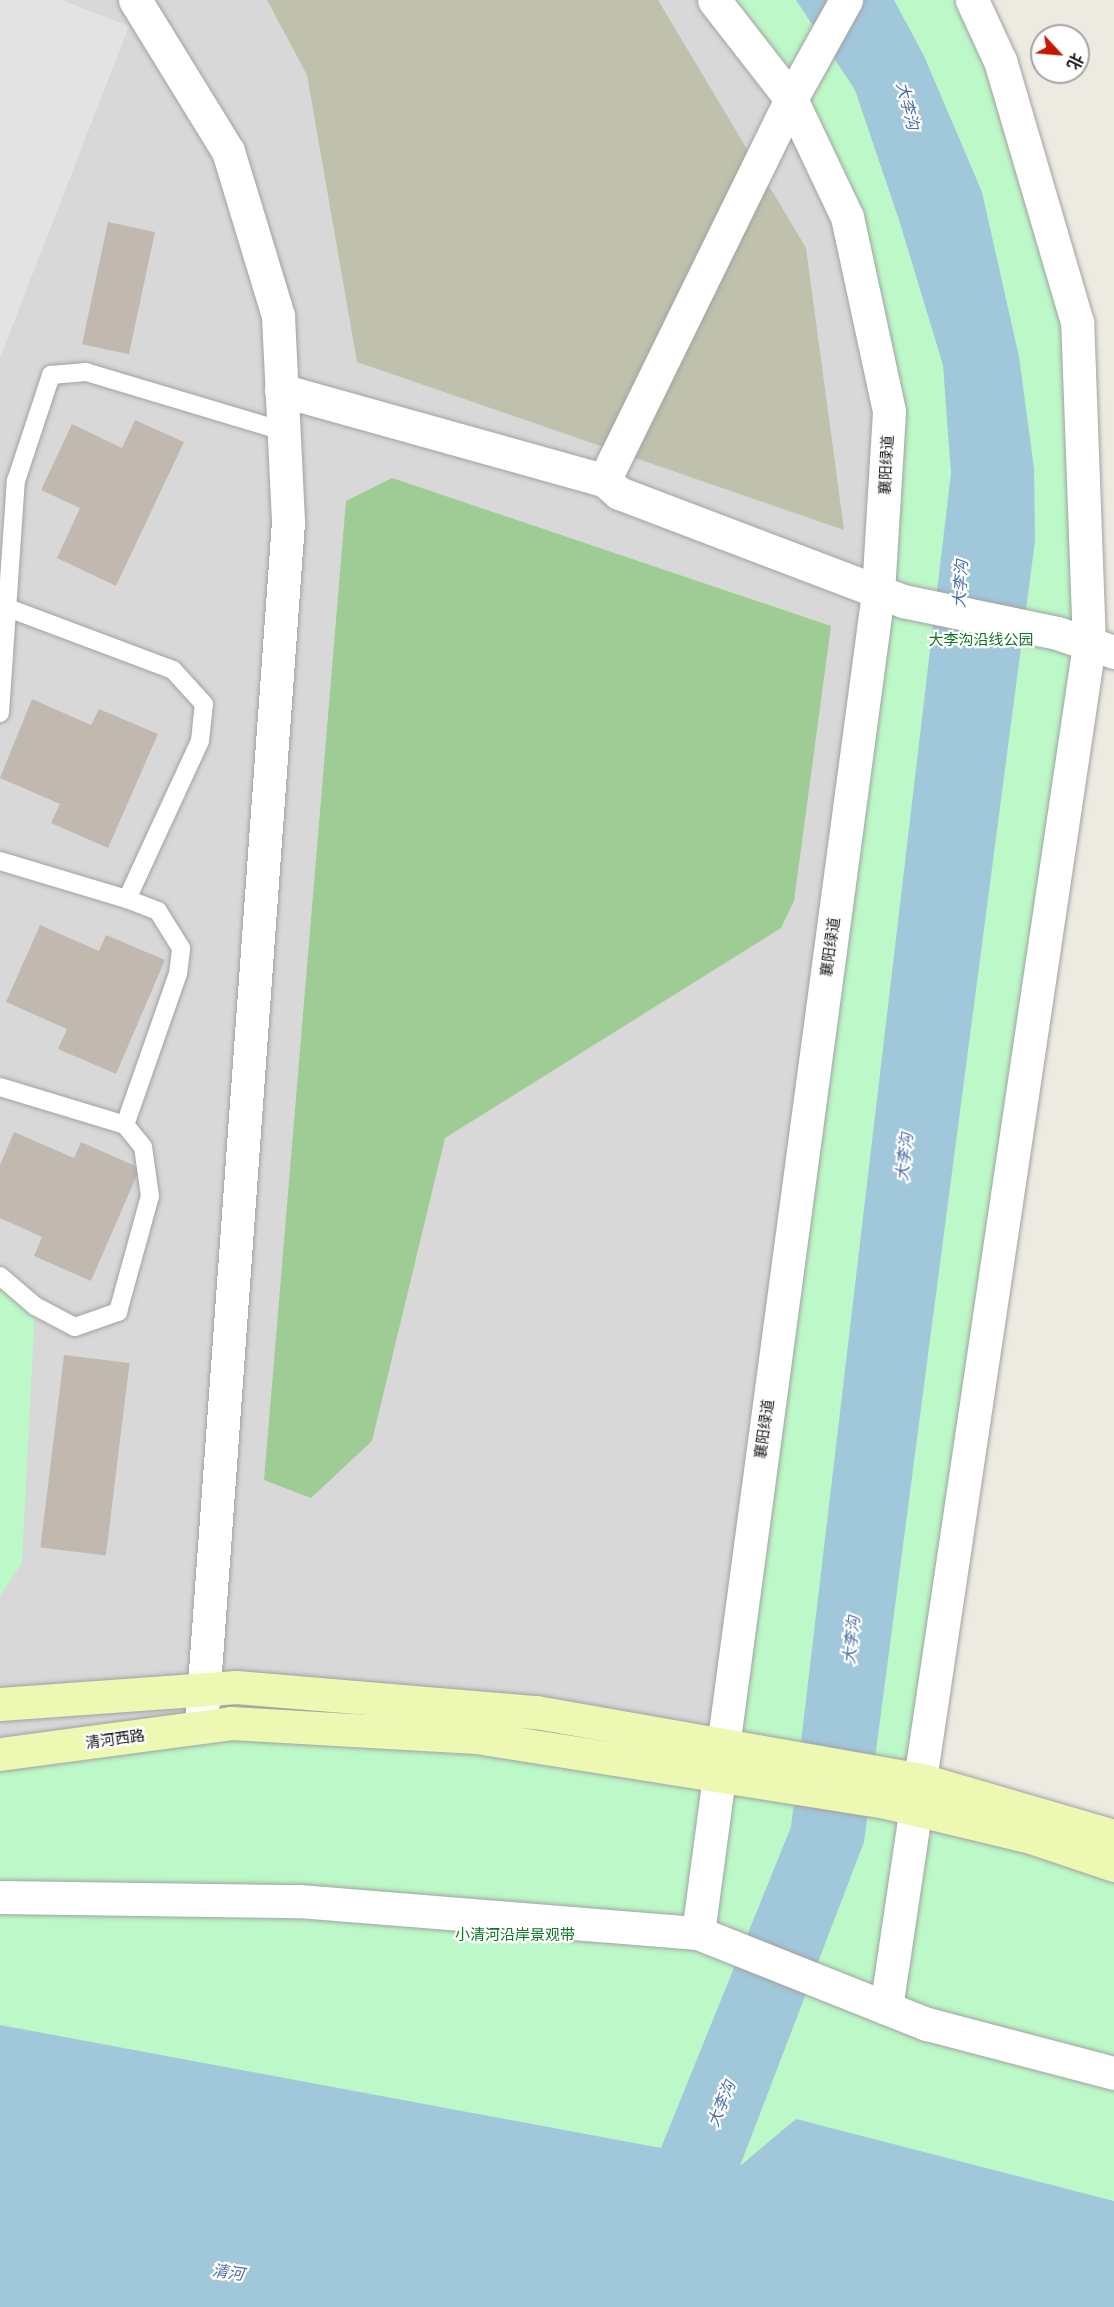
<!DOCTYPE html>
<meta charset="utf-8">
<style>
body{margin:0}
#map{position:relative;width:1114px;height:2307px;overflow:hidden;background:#edeae1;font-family:Helvetica,"Noto Sans SC",sans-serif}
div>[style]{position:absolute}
.residential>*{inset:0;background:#d9d8d8}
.construction>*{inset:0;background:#bfc1ac}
.forest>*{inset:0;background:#9fcc95}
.park>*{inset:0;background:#bcf8c8}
.parking>*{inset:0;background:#e3e3e3}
.water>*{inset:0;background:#a1c7db}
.building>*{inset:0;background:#c1b9b0;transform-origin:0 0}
.roads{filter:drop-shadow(0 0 2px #a2a2a2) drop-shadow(0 0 2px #a2a2a2)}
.service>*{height:18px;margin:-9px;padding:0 9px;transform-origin:9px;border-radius:9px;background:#fff}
.minor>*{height:33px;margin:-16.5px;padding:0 16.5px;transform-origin:16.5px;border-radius:16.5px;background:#fff}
.tertiary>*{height:33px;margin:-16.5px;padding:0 16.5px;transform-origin:16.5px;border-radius:16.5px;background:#fff}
.secondary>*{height:33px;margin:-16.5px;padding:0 16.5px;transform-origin:16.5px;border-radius:16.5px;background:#edf8b3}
span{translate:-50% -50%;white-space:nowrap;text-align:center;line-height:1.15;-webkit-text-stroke:4.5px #fff;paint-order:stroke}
.street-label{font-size:15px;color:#1b1b1b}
.park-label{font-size:15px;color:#0c7621}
.water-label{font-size:16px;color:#4a6fa9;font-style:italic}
.north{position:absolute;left:1030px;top:24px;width:60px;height:60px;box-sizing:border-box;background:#fff;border:2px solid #a4a4a4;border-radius:50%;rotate:116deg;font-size:16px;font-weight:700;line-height:24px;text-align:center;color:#1b1b1b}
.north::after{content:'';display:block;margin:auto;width:21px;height:27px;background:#c41802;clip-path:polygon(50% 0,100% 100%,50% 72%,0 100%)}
</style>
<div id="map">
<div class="residential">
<i style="clip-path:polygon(0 0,711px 0,847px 217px,889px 411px,698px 1933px,0 1877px)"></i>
</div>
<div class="construction">
<i style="clip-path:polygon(267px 0,658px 0,806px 248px,844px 530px,357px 362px,307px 75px)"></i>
</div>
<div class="forest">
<i style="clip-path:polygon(392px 478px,831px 626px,794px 901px,781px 928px,445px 1138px,372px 1441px,311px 1498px,264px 1480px,346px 501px)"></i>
</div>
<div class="park">
<i style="clip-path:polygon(714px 0,972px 0,1077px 322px,1089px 644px,922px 1780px,937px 1796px,1114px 1854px,1114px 2201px,796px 2120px,739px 2167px,0 2025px,0 1754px,231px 1723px,717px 1772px,889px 411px,847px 217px)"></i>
<i style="clip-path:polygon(0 1276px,35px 1306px,22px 1563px,0 1596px)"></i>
</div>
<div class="parking">
<i style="clip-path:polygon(0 0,61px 0,129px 26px,0 358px)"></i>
</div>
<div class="water">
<i style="clip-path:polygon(796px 0,894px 0,924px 56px,982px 192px,1019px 357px,1034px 468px,1035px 541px,864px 1842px,740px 2166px,796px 2119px,1114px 2201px,1114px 2307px,0 2307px,0 2025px,661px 2148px,791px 1827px,951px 473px,943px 365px,899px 220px,855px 90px)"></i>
</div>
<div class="building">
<i style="left:108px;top:222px;width:48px;height:125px;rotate:12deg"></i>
<i style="clip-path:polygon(135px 420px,184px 442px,116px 586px,57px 558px,80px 508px,41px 490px,72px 424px,122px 448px)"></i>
<i style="clip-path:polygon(32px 699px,91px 725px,99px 709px,158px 734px,108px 848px,51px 823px,60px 804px,0 778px)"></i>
<i style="clip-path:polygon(40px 925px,99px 951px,106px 935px,165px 960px,116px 1074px,58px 1049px,67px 1029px,6px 1002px)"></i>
<i style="clip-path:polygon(14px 1132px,74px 1158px,81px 1142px,140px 1168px,91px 1281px,34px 1256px,42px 1237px,0 1218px,0 1165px)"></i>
<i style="left:64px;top:1355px;width:66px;height:194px;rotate:7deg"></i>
</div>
<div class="roads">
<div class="service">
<i style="left:0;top:713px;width:233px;rotate:-86.1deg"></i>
<i style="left:16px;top:481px;width:112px;rotate:-71.7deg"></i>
<i style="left:51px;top:375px;width:35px;rotate:-5deg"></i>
<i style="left:86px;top:372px;width:206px;rotate:16.7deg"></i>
<i style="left:0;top:861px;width:133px;rotate:16.7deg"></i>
<i style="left:127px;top:899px;width:174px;rotate:-65.2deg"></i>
<i style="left:200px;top:741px;width:37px;rotate:-84deg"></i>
<i style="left:204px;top:704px;width:46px;rotate:-132.4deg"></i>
<i style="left:173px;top:670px;width:176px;rotate:-159.4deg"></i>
<i style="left:0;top:1087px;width:131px;rotate:16.9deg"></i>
<i style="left:125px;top:1125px;width:160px;rotate:-70.7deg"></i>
<i style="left:178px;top:974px;width:26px;rotate:-83deg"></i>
<i style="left:181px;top:948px;width:44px;rotate:-121.9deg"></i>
<i style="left:158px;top:911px;width:33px;rotate:-159deg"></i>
<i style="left:0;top:1276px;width:46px;rotate:40.6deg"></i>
<i style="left:35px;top:1306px;width:45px;rotate:27.7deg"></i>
<i style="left:75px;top:1327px;width:46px;rotate:-19.2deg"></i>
<i style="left:118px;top:1312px;width:120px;rotate:-74.6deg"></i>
<i style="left:150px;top:1196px;width:49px;rotate:-98.1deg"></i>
<i style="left:143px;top:1147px;width:28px;rotate:-129deg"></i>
</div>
<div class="minor">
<i style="left:846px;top:0;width:113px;rotate:119.1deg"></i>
<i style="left:791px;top:99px;width:424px;rotate:116.1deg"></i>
<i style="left:604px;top:480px;width:20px;rotate:41deg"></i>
<i style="left:619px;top:493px;width:304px;rotate:20.8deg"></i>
<i style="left:903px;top:601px;width:157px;rotate:11.7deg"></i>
<i style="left:1057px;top:633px;width:60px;rotate:18.4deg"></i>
<i style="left:281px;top:390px;width:335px;rotate:15.6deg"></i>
<i style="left:0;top:1897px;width:299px;rotate:0.8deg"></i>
<i style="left:299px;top:1901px;width:400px;rotate:4.6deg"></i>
<i style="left:698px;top:1933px;width:246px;rotate:21.7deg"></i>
<i style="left:927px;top:2024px;width:193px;rotate:14.7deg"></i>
<i style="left:698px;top:1933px;width:1353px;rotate:-82.35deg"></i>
<i style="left:878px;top:592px;width:181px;rotate:-86.5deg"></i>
<i style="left:889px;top:411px;width:198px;rotate:-102.2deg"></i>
<i style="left:847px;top:217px;width:131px;rotate:-115.4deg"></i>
<i style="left:791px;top:99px;width:125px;rotate:-127.9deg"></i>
<i style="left:886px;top:2008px;width:1379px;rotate:-81.53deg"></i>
<i style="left:1089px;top:644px;width:322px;rotate:-92.1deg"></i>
<i style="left:1077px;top:322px;width:272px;rotate:-106.4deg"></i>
<i style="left:1000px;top:61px;width:67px;rotate:-114.7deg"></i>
</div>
<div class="tertiary">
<i style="left:135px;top:0;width:177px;rotate:58.4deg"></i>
<i style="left:228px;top:151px;width:172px;rotate:73.1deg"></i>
<i style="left:278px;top:316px;width:206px;rotate:87.2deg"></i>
<i style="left:288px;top:522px;width:1208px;rotate:94.13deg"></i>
</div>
<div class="secondary">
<i style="left:0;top:1704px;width:237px;rotate:-4.1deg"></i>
<i style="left:236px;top:1687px;width:301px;rotate:4.8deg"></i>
<i style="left:536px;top:1712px;width:392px;rotate:10deg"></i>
<i style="left:922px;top:1780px;width:200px;rotate:16.3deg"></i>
<i style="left:0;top:1754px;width:233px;rotate:-7.6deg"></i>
<i style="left:231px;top:1723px;width:245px;rotate:3.3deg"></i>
<i style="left:476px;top:1737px;width:410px;rotate:9deg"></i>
<i style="left:881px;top:1801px;width:154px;rotate:13.5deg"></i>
<i style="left:1031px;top:1837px;width:88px;rotate:18.6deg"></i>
</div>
</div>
<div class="street-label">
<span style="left:886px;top:465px;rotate:-87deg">襄阳绿道</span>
<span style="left:830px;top:947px;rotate:-82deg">襄阳绿道</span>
<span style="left:764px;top:1429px;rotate:-82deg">襄阳绿道</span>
<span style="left:115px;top:1739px;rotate:-8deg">清河西路</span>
</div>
<div class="park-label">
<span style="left:981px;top:640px">大李沟沿线公园</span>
<span style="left:515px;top:1935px">小清河沿岸景观带</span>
</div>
<div class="water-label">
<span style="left:907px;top:106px;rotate:76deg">大李沟</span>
<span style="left:961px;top:584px;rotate:-87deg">大李沟</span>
<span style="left:905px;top:1157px;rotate:-84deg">大李沟</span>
<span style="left:852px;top:1640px;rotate:-84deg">大李沟</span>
<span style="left:722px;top:2104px;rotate:-68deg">大李沟</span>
<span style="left:228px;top:2273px;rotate:8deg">清河</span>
</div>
<div class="north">北</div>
</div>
